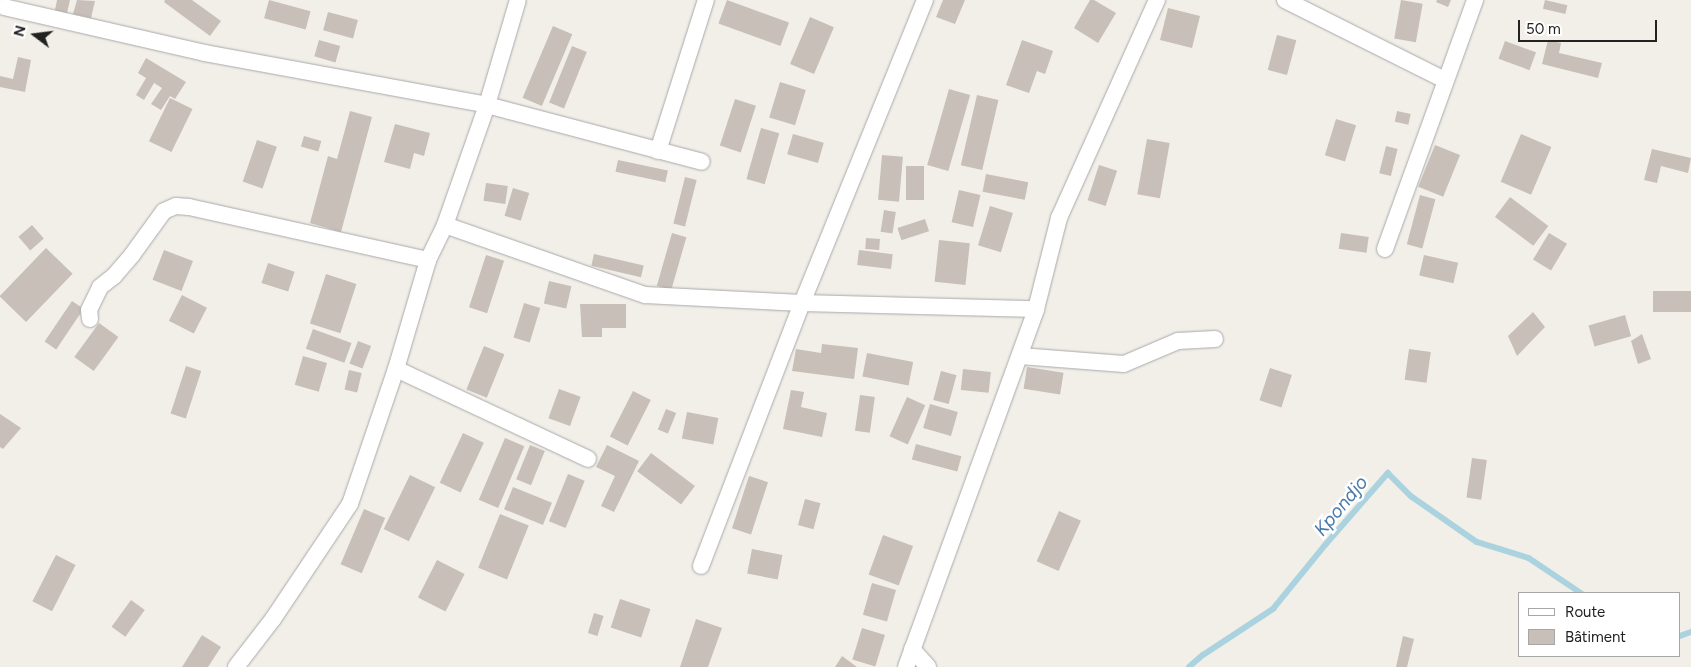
<!DOCTYPE html>
<meta charset="utf-8">
<style>
body{margin:0}
#map{position:relative;width:1691px;height:667px;overflow:hidden;background:#f2efe9;font-family:Figtree,sans-serif}
div>[style]{position:absolute}
.stream>*{height:5.5px;margin:-2.75px;padding:0 2.75px;transform-origin:2.75px;border-radius:2.75px;background:#aad3df}
.building>*{inset:0;background:#c7bfb8;transform-origin:0 0}
.roads{filter:drop-shadow(0 0 1px #a9a9a9) drop-shadow(0 0 1px #a9a9a9)}
.street>*{height:16px;margin:-8px;padding:0 8px;transform-origin:8px;border-radius:8px;background:#fff}
span{translate:-50% -50%;white-space:nowrap;text-align:center;line-height:1.15;-webkit-text-stroke:5px #fff;paint-order:stroke}
.water-label{font-size:19px;color:#4a7aab;font-style:italic}
.legend{position:absolute;left:1518px;top:592px;width:162px;height:65px;box-sizing:border-box;background:#fff;border:1px solid #a7a7a7;margin:0;padding:6px 9px;list-style:none;font-size:15px;color:#222}
.legend li{display:flex;align-items:center;gap:10px;height:25px}
.legend b{width:25px;border:1px solid #a7a7a7}
.north{position:absolute;left:10px;top:10px;width:50px;height:50px;-webkit-text-stroke:4px #fff;paint-order:stroke;rotate:285deg;font-size:14px;font-weight:700;line-height:20px;text-align:center;color:#222}
.north::after{content:'';display:block;margin:auto;width:18px;height:22px;background:#222;clip-path:polygon(50% 0,100% 100%,50% 72%,0 100%)}
.scale{position:absolute;left:1518px;top:20px;width:139px;height:22px;box-sizing:border-box;border:2px solid #222;border-top:0;padding-left:6px;font-size:15px;line-height:18px;white-space:nowrap;color:#222;-webkit-text-stroke:4px #fff;paint-order:stroke}
</style>
<div id="map">
<div class="stream">
<i style="left:1680px;top:636px;width:12px;rotate:-20deg"></i>
<i style="left:1189px;top:667px;width:18px;rotate:-41deg"></i>
<i style="left:1203px;top:655px;width:84px;rotate:-33.3deg"></i>
<i style="left:1273px;top:609px;width:84px;rotate:-50.8deg"></i>
<i style="left:1326px;top:544px;width:94px;rotate:-48.9deg"></i>
<i style="left:1388px;top:473px;width:33px;rotate:45deg"></i>
<i style="left:1411px;top:496px;width:80px;rotate:34.9deg"></i>
<i style="left:1477px;top:542px;width:54px;rotate:17.1deg"></i>
<i style="left:1529px;top:558px;width:63px;rotate:33.9deg"></i>
</div>
<div class="building">
<i style="clip-path:polygon(57px 0,70px 0,67px 13px,55px 10px)"></i>
<i style="clip-path:polygon(77px 0,95px 1px,91px 18px,73px 14px)"></i>
<i style="clip-path:polygon(165px 0,192px 0,221px 21px,210px 36px,164px 2px)"></i>
<i style="left:269px;top:0;width:43px;height:19px;rotate:15deg"></i>
<i style="left:727px;top:0;width:66px;height:25px;rotate:20deg"></i>
<i style="clip-path:polygon(943px 0,965px 0,955px 24px,936px 17px)"></i>
<i style="clip-path:polygon(1090px 0,1094px 0,1116px 13px,1098px 43px,1074px 28px)"></i>
<i style="left:1401px;top:0;width:22px;height:39px;rotate:10deg"></i>
<i style="clip-path:polygon(1437px 0,1451px 0,1448px 7px,1436px 2px)"></i>
<i style="left:1545px;top:0;width:23px;height:9px;rotate:13deg"></i>
<i style="left:1168px;top:8px;width:33px;height:33px;rotate:14deg"></i>
<i style="left:328px;top:12px;width:31px;height:19px;rotate:15deg"></i>
<i style="left:810px;top:17px;width:26px;height:51px;rotate:23deg"></i>
<i style="left:553px;top:26px;width:21px;height:78px;rotate:23deg"></i>
<i style="left:1277px;top:35px;width:20px;height:36px;rotate:15deg"></i>
<i style="left:319px;top:40px;width:22px;height:17px;rotate:16deg"></i>
<i style="clip-path:polygon(1022px 40px,1053px 51px,1045px 74px,1037px 71px,1029px 93px,1006px 85px)"></i>
<i style="clip-path:polygon(1548px 40px,1561px 43px,1559px 53px,1602px 63px,1598px 78px,1542px 64px)"></i>
<i style="left:1505px;top:41px;width:33px;height:19px;rotate:20deg"></i>
<i style="left:572px;top:46px;width:16px;height:61px;rotate:22deg"></i>
<i style="clip-path:polygon(18px 57px,31px 60px,25px 92px,0 87px,0 76px,13px 79px)"></i>
<i style="clip-path:polygon(146px 58px,186px 82px,175px 99px,170px 96px,161px 110px,151px 104px,162px 88px,154px 83px,144px 100px,136px 95px,146px 78px,138px 73px)"></i>
<i style="left:780px;top:82px;width:27px;height:37px;rotate:17deg"></i>
<i style="left:949px;top:89px;width:22px;height:79px;rotate:16deg"></i>
<i style="left:977px;top:95px;width:22px;height:72px;rotate:13deg"></i>
<i style="left:170px;top:98px;width:25px;height:48px;rotate:26deg"></i>
<i style="left:735px;top:99px;width:22px;height:49px;rotate:18deg"></i>
<i style="clip-path:polygon(350px 111px,372px 117px,341px 232px,310px 223px,328px 156px,337px 159px)"></i>
<i style="left:1397px;top:111px;width:14px;height:11px;rotate:12deg"></i>
<i style="left:1336px;top:119px;width:21px;height:38px;rotate:17deg"></i>
<i style="clip-path:polygon(395px 124px,430px 133px,424px 156px,414px 153px,410px 169px,384px 162px)"></i>
<i style="left:761px;top:128px;width:19px;height:53px;rotate:16deg"></i>
<i style="left:793px;top:134px;width:32px;height:21px;rotate:16deg"></i>
<i style="left:1521px;top:134px;width:33px;height:52px;rotate:23deg"></i>
<i style="left:304px;top:136px;width:18px;height:11px;rotate:16deg"></i>
<i style="left:1147px;top:139px;width:23px;height:56px;rotate:10deg"></i>
<i style="left:257px;top:140px;width:21px;height:44px;rotate:19deg"></i>
<i style="left:1435px;top:145px;width:27px;height:45px;rotate:22deg"></i>
<i style="left:1386px;top:146px;width:12px;height:28px;rotate:14deg"></i>
<i style="clip-path:polygon(1652px 149px,1691px 158px,1688px 173px,1661px 166px,1657px 183px,1644px 180px)"></i>
<i style="left:882px;top:155px;width:21px;height:45px;rotate:5deg"></i>
<i style="left:618px;top:160px;width:51px;height:12px;rotate:12deg"></i>
<i style="left:1099px;top:165px;width:19px;height:37px;rotate:18deg"></i>
<i style="left:906px;top:166px;width:18px;height:34px"></i>
<i style="left:986px;top:174px;width:43px;height:18px;rotate:11deg"></i>
<i style="left:685px;top:177px;width:12px;height:48px;rotate:14deg"></i>
<i style="left:486px;top:183px;width:22px;height:18px;rotate:8deg"></i>
<i style="left:513px;top:188px;width:17px;height:29px;rotate:17deg"></i>
<i style="left:959px;top:190px;width:22px;height:33px;rotate:13deg"></i>
<i style="left:1420px;top:195px;width:16px;height:51px;rotate:15deg"></i>
<i style="left:1510px;top:197px;width:48px;height:25px;rotate:37deg"></i>
<i style="left:990px;top:206px;width:24px;height:41px;rotate:17deg"></i>
<i style="left:884px;top:210px;width:12px;height:22px;rotate:9deg"></i>
<i style="left:925px;top:219px;width:13px;height:29px;rotate:72deg"></i>
<i style="left:32px;top:225px;width:18px;height:18px;rotate:49deg"></i>
<i style="left:672px;top:233px;width:15px;height:55px;rotate:16deg"></i>
<i style="left:1341px;top:233px;width:28px;height:16px;rotate:8deg"></i>
<i style="left:1549px;top:233px;width:21px;height:31px;rotate:31deg"></i>
<i style="left:866px;top:238px;width:14px;height:11px;rotate:4deg"></i>
<i style="left:939px;top:240px;width:31px;height:42px;rotate:6deg"></i>
<i style="left:46px;top:248px;width:37px;height:67px;rotate:44deg"></i>
<i style="left:164px;top:250px;width:31px;height:32px;rotate:21deg"></i>
<i style="left:859px;top:250px;width:34px;height:15px;rotate:7deg"></i>
<i style="left:594px;top:254px;width:51px;height:12px;rotate:13deg"></i>
<i style="left:486px;top:255px;width:19px;height:55px;rotate:18deg"></i>
<i style="left:1424px;top:255px;width:35px;height:21px;rotate:13deg"></i>
<i style="left:268px;top:263px;width:28px;height:21px;rotate:18deg"></i>
<i style="left:326px;top:274px;width:32px;height:52px;rotate:18deg"></i>
<i style="left:549px;top:281px;width:23px;height:23px;rotate:13deg"></i>
<i style="left:1691px;top:291px;width:21px;height:38px;rotate:90deg"></i>
<i style="left:182px;top:295px;width:28px;height:29px;rotate:27deg"></i>
<i style="left:72px;top:301px;width:14px;height:49px;rotate:34deg"></i>
<i style="left:524px;top:303px;width:17px;height:36px;rotate:17deg"></i>
<i style="clip-path:polygon(580px 304px,626px 304px,626px 328px,602px 328px,602px 337px,582px 337px)"></i>
<i style="clip-path:polygon(1533px 312px,1545px 327px,1517px 356px,1508px 336px)"></i>
<i style="left:1625px;top:315px;width:22px;height:38px;rotate:74deg"></i>
<i style="left:99px;top:323px;width:24px;height:42px;rotate:36deg"></i>
<i style="left:313px;top:329px;width:41px;height:21px;rotate:20deg"></i>
<i style="clip-path:polygon(1642px 334px,1651px 359px,1638px 364px,1631px 341px)"></i>
<i style="left:358px;top:341px;width:14px;height:24px;rotate:21deg"></i>
<i style="clip-path:polygon(822px 344px,858px 348px,854px 379px,792px 371px,796px 349px,821px 353px)"></i>
<i style="left:484px;top:346px;width:22px;height:47px;rotate:22deg"></i>
<i style="left:1409px;top:349px;width:22px;height:31px;rotate:8deg"></i>
<i style="left:867px;top:353px;width:47px;height:24px;rotate:11deg"></i>
<i style="left:303px;top:356px;width:25px;height:30px;rotate:16deg"></i>
<i style="left:186px;top:366px;width:16px;height:50px;rotate:18deg"></i>
<i style="left:1027px;top:367px;width:37px;height:22px;rotate:9deg"></i>
<i style="left:1270px;top:368px;width:23px;height:34px;rotate:18deg"></i>
<i style="left:963px;top:369px;width:28px;height:21px;rotate:6deg"></i>
<i style="left:349px;top:370px;width:13px;height:20px;rotate:13deg"></i>
<i style="left:941px;top:371px;width:16px;height:30px;rotate:15deg"></i>
<i style="left:559px;top:389px;width:23px;height:31px;rotate:20deg"></i>
<i style="clip-path:polygon(791px 390px,804px 392px,801px 407px,827px 413px,822px 437px,783px 429px)"></i>
<i style="left:633px;top:391px;width:20px;height:51px;rotate:27deg"></i>
<i style="left:860px;top:395px;width:15px;height:36px;rotate:8deg"></i>
<i style="left:907px;top:397px;width:20px;height:43px;rotate:24deg"></i>
<i style="left:930px;top:404px;width:29px;height:25px;rotate:16deg"></i>
<i style="left:666px;top:409px;width:11px;height:22px;rotate:22deg"></i>
<i style="left:687px;top:412px;width:32px;height:27px;rotate:11deg"></i>
<i style="clip-path:polygon(0 414px,21px 428px,3px 449px,0 447px)"></i>
<i style="left:463px;top:433px;width:23px;height:55px;rotate:25deg"></i>
<i style="left:505px;top:438px;width:21px;height:67px;rotate:23deg"></i>
<i style="left:916px;top:444px;width:47px;height:16px;rotate:15deg"></i>
<i style="left:530px;top:445px;width:16px;height:37px;rotate:22deg"></i>
<i style="clip-path:polygon(607px 445px,639px 461px,614px 512px,601px 506px,615px 476px,596px 467px)"></i>
<i style="left:651px;top:453px;width:55px;height:23px;rotate:37deg"></i>
<i style="left:1472px;top:458px;width:15px;height:40px;rotate:8deg"></i>
<i style="left:568px;top:474px;width:18px;height:51px;rotate:22deg"></i>
<i style="left:410px;top:475px;width:28px;height:60px;rotate:26deg"></i>
<i style="left:749px;top:476px;width:20px;height:55px;rotate:18deg"></i>
<i style="left:513px;top:487px;width:42px;height:24px;rotate:22deg"></i>
<i style="left:805px;top:499px;width:16px;height:27px;rotate:15deg"></i>
<i style="left:364px;top:509px;width:23px;height:60px;rotate:23deg"></i>
<i style="left:1059px;top:511px;width:24px;height:55px;rotate:24deg"></i>
<i style="left:500px;top:514px;width:31px;height:58px;rotate:22deg"></i>
<i style="left:883px;top:535px;width:32px;height:42px;rotate:20deg"></i>
<i style="left:752px;top:549px;width:31px;height:25px;rotate:11deg"></i>
<i style="left:56px;top:555px;width:22px;height:52px;rotate:27deg"></i>
<i style="left:437px;top:560px;width:31px;height:42px;rotate:27deg"></i>
<i style="left:872px;top:583px;width:25px;height:33px;rotate:16deg"></i>
<i style="left:620px;top:599px;width:32px;height:30px;rotate:18deg"></i>
<i style="left:131px;top:600px;width:17px;height:33px;rotate:36deg"></i>
<i style="left:594px;top:613px;width:10px;height:21px;rotate:17deg"></i>
<i style="clip-path:polygon(696px 619px,722px 628px,708px 667px,680px 667px)"></i>
<i style="left:862px;top:628px;width:24px;height:33px;rotate:17deg"></i>
<i style="clip-path:polygon(202px 635px,221px 647px,208px 667px,182px 667px)"></i>
<i style="clip-path:polygon(1403px 636px,1414px 639px,1407px 667px,1396px 667px)"></i>
<i style="clip-path:polygon(842px 656px,857px 667px,835px 667px)"></i>
</div>
<div class="roads">
<div class="street">
<i style="left:1285px;top:0;width:179px;rotate:26.6deg"></i>
<i style="left:4px;top:7px;width:206px;rotate:12.9deg"></i>
<i style="left:205px;top:53px;width:287px;rotate:10.4deg"></i>
<i style="left:487px;top:105px;width:222px;rotate:14.8deg"></i>
<i style="left:658px;top:151px;width:158px;rotate:-72.4deg"></i>
<i style="left:445px;top:225px;width:212px;rotate:19.3deg"></i>
<i style="left:645px;top:295px;width:157px;rotate:2.9deg"></i>
<i style="left:802px;top:303px;width:234px;rotate:1.5deg"></i>
<i style="left:1385px;top:249px;width:265px;rotate:-70.1deg"></i>
<i style="left:90px;top:319px;width:9px;rotate:-96deg"></i>
<i style="left:89px;top:310px;width:25px;rotate:-64deg"></i>
<i style="left:100px;top:287px;width:18px;rotate:-38deg"></i>
<i style="left:114px;top:276px;width:28px;rotate:-49deg"></i>
<i style="left:132px;top:255px;width:54px;rotate:-54deg"></i>
<i style="left:164px;top:211px;width:13px;rotate:-23deg"></i>
<i style="left:176px;top:206px;width:13px;rotate:4deg"></i>
<i style="left:189px;top:207px;width:245px;rotate:12.5deg"></i>
<i style="left:1020px;top:356px;width:104px;rotate:4.4deg"></i>
<i style="left:1124px;top:364px;width:59px;rotate:-23.1deg"></i>
<i style="left:1178px;top:341px;width:37px;rotate:-3deg"></i>
<i style="left:396px;top:369px;width:212px;rotate:25.1deg"></i>
<i style="left:701px;top:566px;width:282px;rotate:-69deg"></i>
<i style="left:802px;top:303px;width:327px;rotate:-67.9deg"></i>
<i style="left:912px;top:649px;width:24px;rotate:48deg"></i>
<i style="left:236px;top:667px;width:61px;rotate:-52.4deg"></i>
<i style="left:273px;top:619px;width:138px;rotate:-56.2deg"></i>
<i style="left:350px;top:504px;width:143px;rotate:-71.2deg"></i>
<i style="left:396px;top:369px;width:114px;rotate:-73.6deg"></i>
<i style="left:428px;top:260px;width:39px;rotate:-64deg"></i>
<i style="left:445px;top:225px;width:127px;rotate:-70.7deg"></i>
<i style="left:487px;top:105px;width:109px;rotate:-73.6deg"></i>
<i style="left:906px;top:667px;width:381px;rotate:-70deg"></i>
<i style="left:1036px;top:309px;width:94px;rotate:-75.8deg"></i>
<i style="left:1059px;top:218px;width:239px;rotate:-65.8deg"></i>
</div>
</div>
<div class="water-label">
<span style="left:1341px;top:506px;rotate:-50deg">Kpondjo</span>
</div>
<ul class="legend">
<li><b style="height:6px;background:#fff"></b>Route</li>
<li><b style="height:14px;background:#c7bfb8"></b>Bâtiment</li>
</ul>
<div class="north">N</div>
<div class="scale">50 m</div>
</div>
